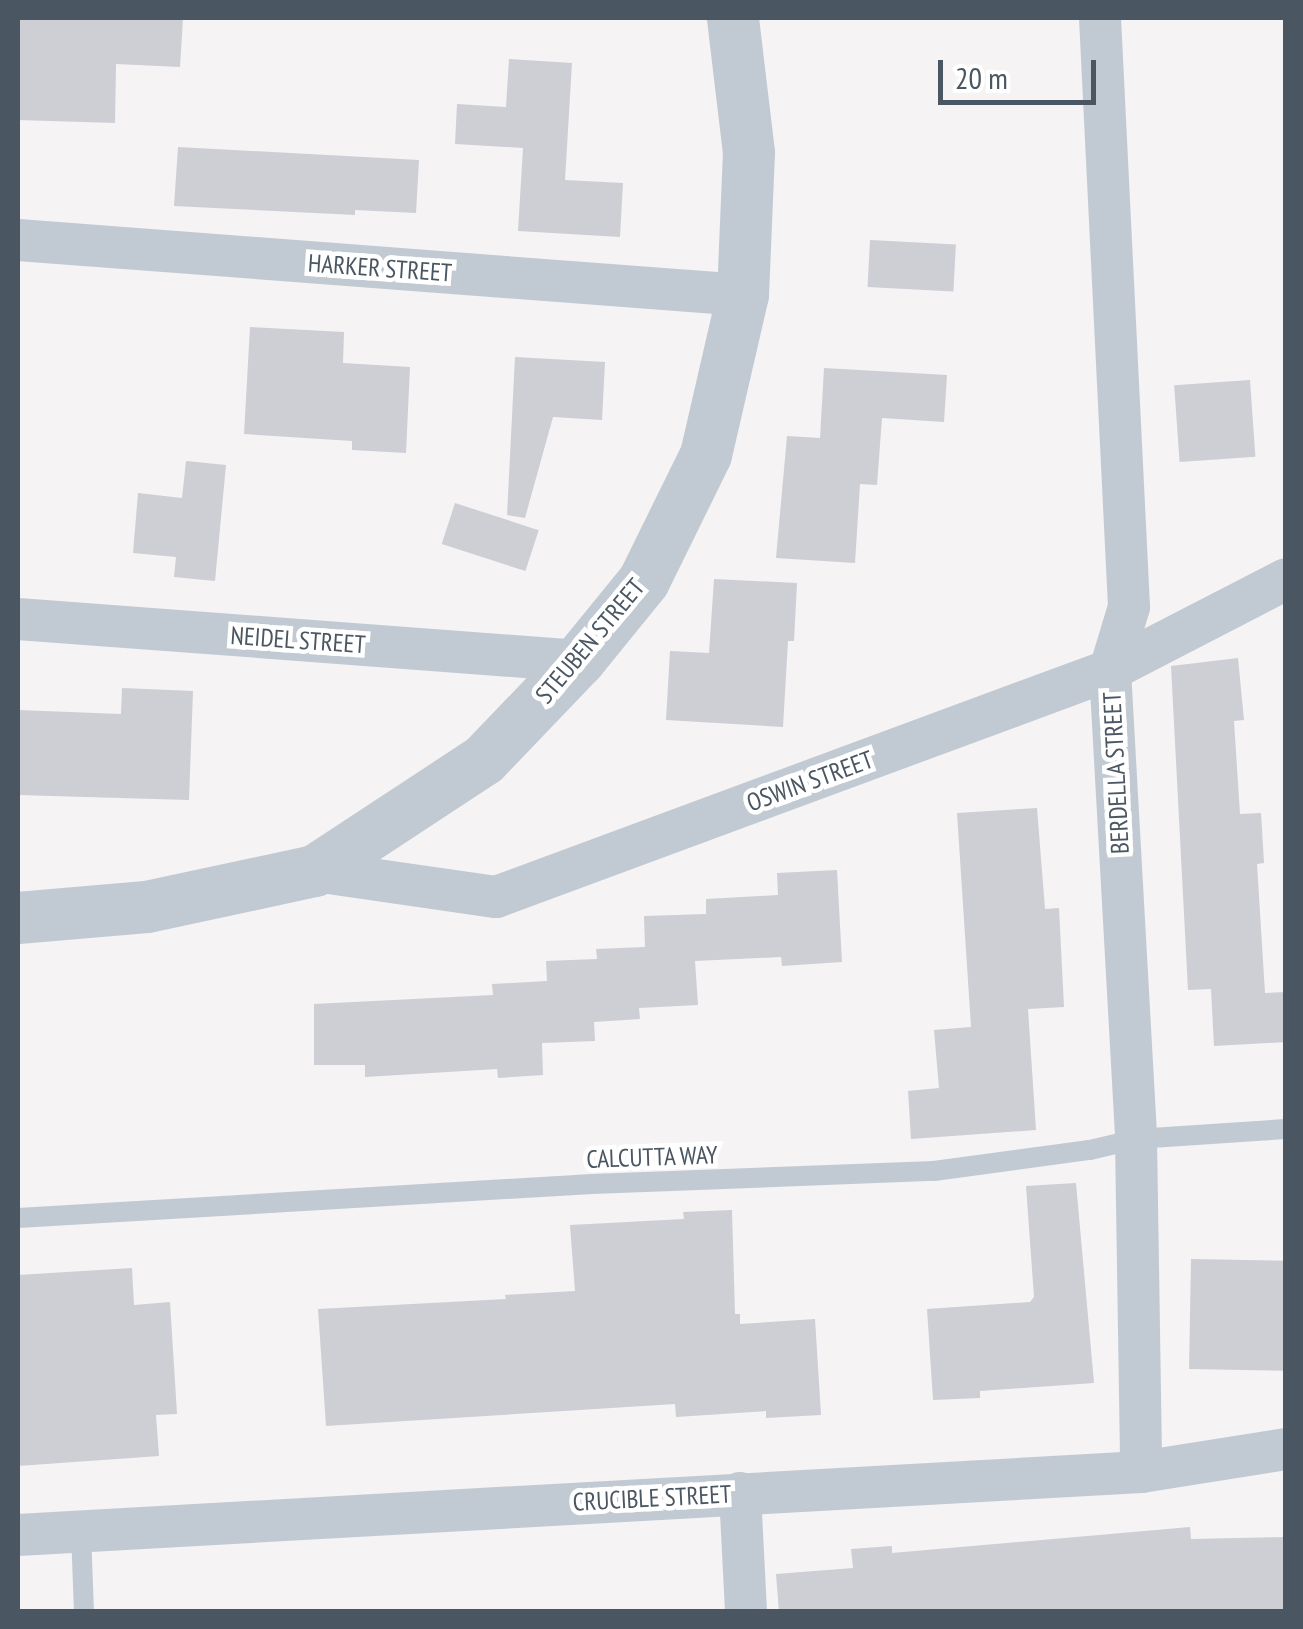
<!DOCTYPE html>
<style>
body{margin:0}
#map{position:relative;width:1303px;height:1629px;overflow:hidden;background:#f5f3f3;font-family:"PT Sans Narrow",sans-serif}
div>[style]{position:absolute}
.building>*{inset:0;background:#cdcfd5;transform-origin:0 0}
.service>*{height:20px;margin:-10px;padding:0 10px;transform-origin:10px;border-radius:10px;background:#c1cad2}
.minor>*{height:42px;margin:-21px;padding:0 21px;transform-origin:21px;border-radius:21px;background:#c1cad2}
.tertiary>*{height:52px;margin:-26px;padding:0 26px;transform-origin:26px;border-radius:26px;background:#c1cad2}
span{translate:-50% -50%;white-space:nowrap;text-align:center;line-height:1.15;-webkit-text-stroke:9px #fff;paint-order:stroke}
.street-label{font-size:25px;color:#4a5661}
.frame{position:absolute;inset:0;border:20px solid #4a5661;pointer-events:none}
.scale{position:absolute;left:938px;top:60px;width:158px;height:45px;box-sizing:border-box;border:5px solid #4a5661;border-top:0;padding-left:12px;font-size:30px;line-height:35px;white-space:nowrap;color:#4a5661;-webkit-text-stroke:8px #fff;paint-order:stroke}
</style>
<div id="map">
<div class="building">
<i style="clip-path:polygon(18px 18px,183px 18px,180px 67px,116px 64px,115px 123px,18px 120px)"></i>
<i style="clip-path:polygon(509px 59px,572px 63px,565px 180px,623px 183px,620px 237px,518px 231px,523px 148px,455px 144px,457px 104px,506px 107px)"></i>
<i style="clip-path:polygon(178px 147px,419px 160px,416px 213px,355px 210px,355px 215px,174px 206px)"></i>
<i style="left:870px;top:240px;width:86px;height:47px;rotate:3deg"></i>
<i style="clip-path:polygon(250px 327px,344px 332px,343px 363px,410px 367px,406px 453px,352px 450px,352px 441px,244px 434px)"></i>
<i style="clip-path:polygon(515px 357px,605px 362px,602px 420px,553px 417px,525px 518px,507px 515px)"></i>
<i style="clip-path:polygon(824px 368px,947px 375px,944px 422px,882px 418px,877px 485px,860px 484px,855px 563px,776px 558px,787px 436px,820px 438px)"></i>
<i style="left:1250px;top:380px;width:77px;height:76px;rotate:86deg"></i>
<i style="clip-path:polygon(186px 461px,226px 465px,215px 581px,174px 577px,176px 557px,133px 553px,138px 493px,182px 498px)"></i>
<i style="left:455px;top:503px;width:88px;height:43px;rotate:18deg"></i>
<i style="clip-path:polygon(714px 579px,797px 583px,794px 641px,788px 641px,783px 727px,666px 720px,670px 651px,709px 653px)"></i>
<i style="clip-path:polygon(1238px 658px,1244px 720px,1234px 721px,1240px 814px,1261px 813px,1264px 863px,1257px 864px,1265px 993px,1286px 992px,1286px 1042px,1214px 1046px,1211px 989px,1188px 990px,1171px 666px)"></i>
<i style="clip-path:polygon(122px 688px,193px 691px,189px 800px,18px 795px,18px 710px,121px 714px)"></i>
<i style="clip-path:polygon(1037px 808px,1045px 909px,1059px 908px,1064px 1007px,1028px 1009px,1036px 1130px,911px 1139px,908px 1091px,939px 1088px,934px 1030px,971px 1027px,957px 813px)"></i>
<i style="clip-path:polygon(837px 870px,842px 962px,782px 966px,781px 957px,695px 961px,698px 1005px,639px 1008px,640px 1019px,594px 1022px,595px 1041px,542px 1043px,543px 1075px,498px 1078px,497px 1069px,365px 1077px,365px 1065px,314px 1065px,314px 1004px,493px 995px,492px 984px,547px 981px,546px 961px,597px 959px,596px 949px,645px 947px,644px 916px,706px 914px,706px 899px,778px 895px,777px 873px)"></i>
<i style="clip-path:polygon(1076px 1183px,1094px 1383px,980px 1391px,980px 1398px,933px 1400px,927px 1309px,1030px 1302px,1034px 1297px,1026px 1186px)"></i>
<i style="clip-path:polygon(732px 1210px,735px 1314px,740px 1314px,740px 1324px,815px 1319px,821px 1415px,766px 1418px,766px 1411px,676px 1417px,675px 1404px,326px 1426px,318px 1309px,506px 1299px,505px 1295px,575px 1291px,570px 1225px,684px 1219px,683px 1212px)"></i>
<i style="left:1191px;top:1259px;width:95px;height:110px;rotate:1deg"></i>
<i style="clip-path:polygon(132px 1268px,134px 1305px,170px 1302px,177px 1414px,156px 1415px,159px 1456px,18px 1466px,18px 1275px)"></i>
<i style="clip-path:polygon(1190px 1527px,1191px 1539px,1286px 1537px,1286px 1612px,779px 1612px,776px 1574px,853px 1568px,851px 1549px,892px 1546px,892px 1553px)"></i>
</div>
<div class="service">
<i style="left:18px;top:1218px;width:575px;rotate:-3.39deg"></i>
<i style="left:592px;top:1184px;width:342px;rotate:-2.2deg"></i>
<i style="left:934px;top:1171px;width:157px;rotate:-7.7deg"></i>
<i style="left:1090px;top:1150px;width:47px;rotate:-13.4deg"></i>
<i style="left:1136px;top:1139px;width:150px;rotate:-3.8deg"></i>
<i style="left:81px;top:1531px;width:81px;rotate:87.9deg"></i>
</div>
<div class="minor">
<i style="left:1100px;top:18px;width:590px;rotate:87.18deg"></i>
<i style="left:1129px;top:607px;width:66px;rotate:106.8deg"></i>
<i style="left:1110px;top:670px;width:470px;rotate:86.8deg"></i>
<i style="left:1136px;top:1139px;width:333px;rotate:89.1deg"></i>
<i style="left:18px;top:240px;width:727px;rotate:4.34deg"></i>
<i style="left:18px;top:619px;width:563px;rotate:4.28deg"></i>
<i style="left:315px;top:871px;width:183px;rotate:8.2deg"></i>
<i style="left:496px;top:897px;width:655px;rotate:-20.29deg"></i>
<i style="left:1110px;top:670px;width:198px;rotate:-27.3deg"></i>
<i style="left:740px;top:1493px;width:119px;rotate:87.1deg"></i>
<i style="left:18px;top:1535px;width:1125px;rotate:-3.21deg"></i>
<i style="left:1141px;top:1472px;width:147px;rotate:-9deg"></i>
</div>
<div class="tertiary">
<i style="left:18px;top:918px;width:129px;rotate:-4.9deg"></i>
<i style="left:147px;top:907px;width:172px;rotate:-12.1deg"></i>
<i style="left:315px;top:871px;width:202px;rotate:-33.3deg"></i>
<i style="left:484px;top:760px;width:137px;rotate:-46.2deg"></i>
<i style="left:579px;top:661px;width:103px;rotate:-50.9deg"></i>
<i style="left:644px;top:581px;width:140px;rotate:-63.8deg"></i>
<i style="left:706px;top:455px;width:164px;rotate:-77deg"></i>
<i style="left:743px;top:295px;width:142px;rotate:-87.6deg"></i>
<i style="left:749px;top:153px;width:136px;rotate:-96.8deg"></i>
</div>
<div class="street-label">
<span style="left:380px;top:268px;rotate:4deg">HARKER STREET</span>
<span style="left:298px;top:640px;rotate:4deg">NEIDEL STREET</span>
<span style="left:590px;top:641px;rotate:-50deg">STEUBEN STREET</span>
<span style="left:1116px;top:773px;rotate:-93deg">BERDELLA STREET</span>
<span style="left:810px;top:781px;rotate:-20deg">OSWIN STREET</span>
<span style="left:652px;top:1157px;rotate:-2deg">CALCUTTA WAY</span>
<span style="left:652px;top:1498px;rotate:-3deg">CRUCIBLE STREET</span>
</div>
<div class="frame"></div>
<div class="scale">20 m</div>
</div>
